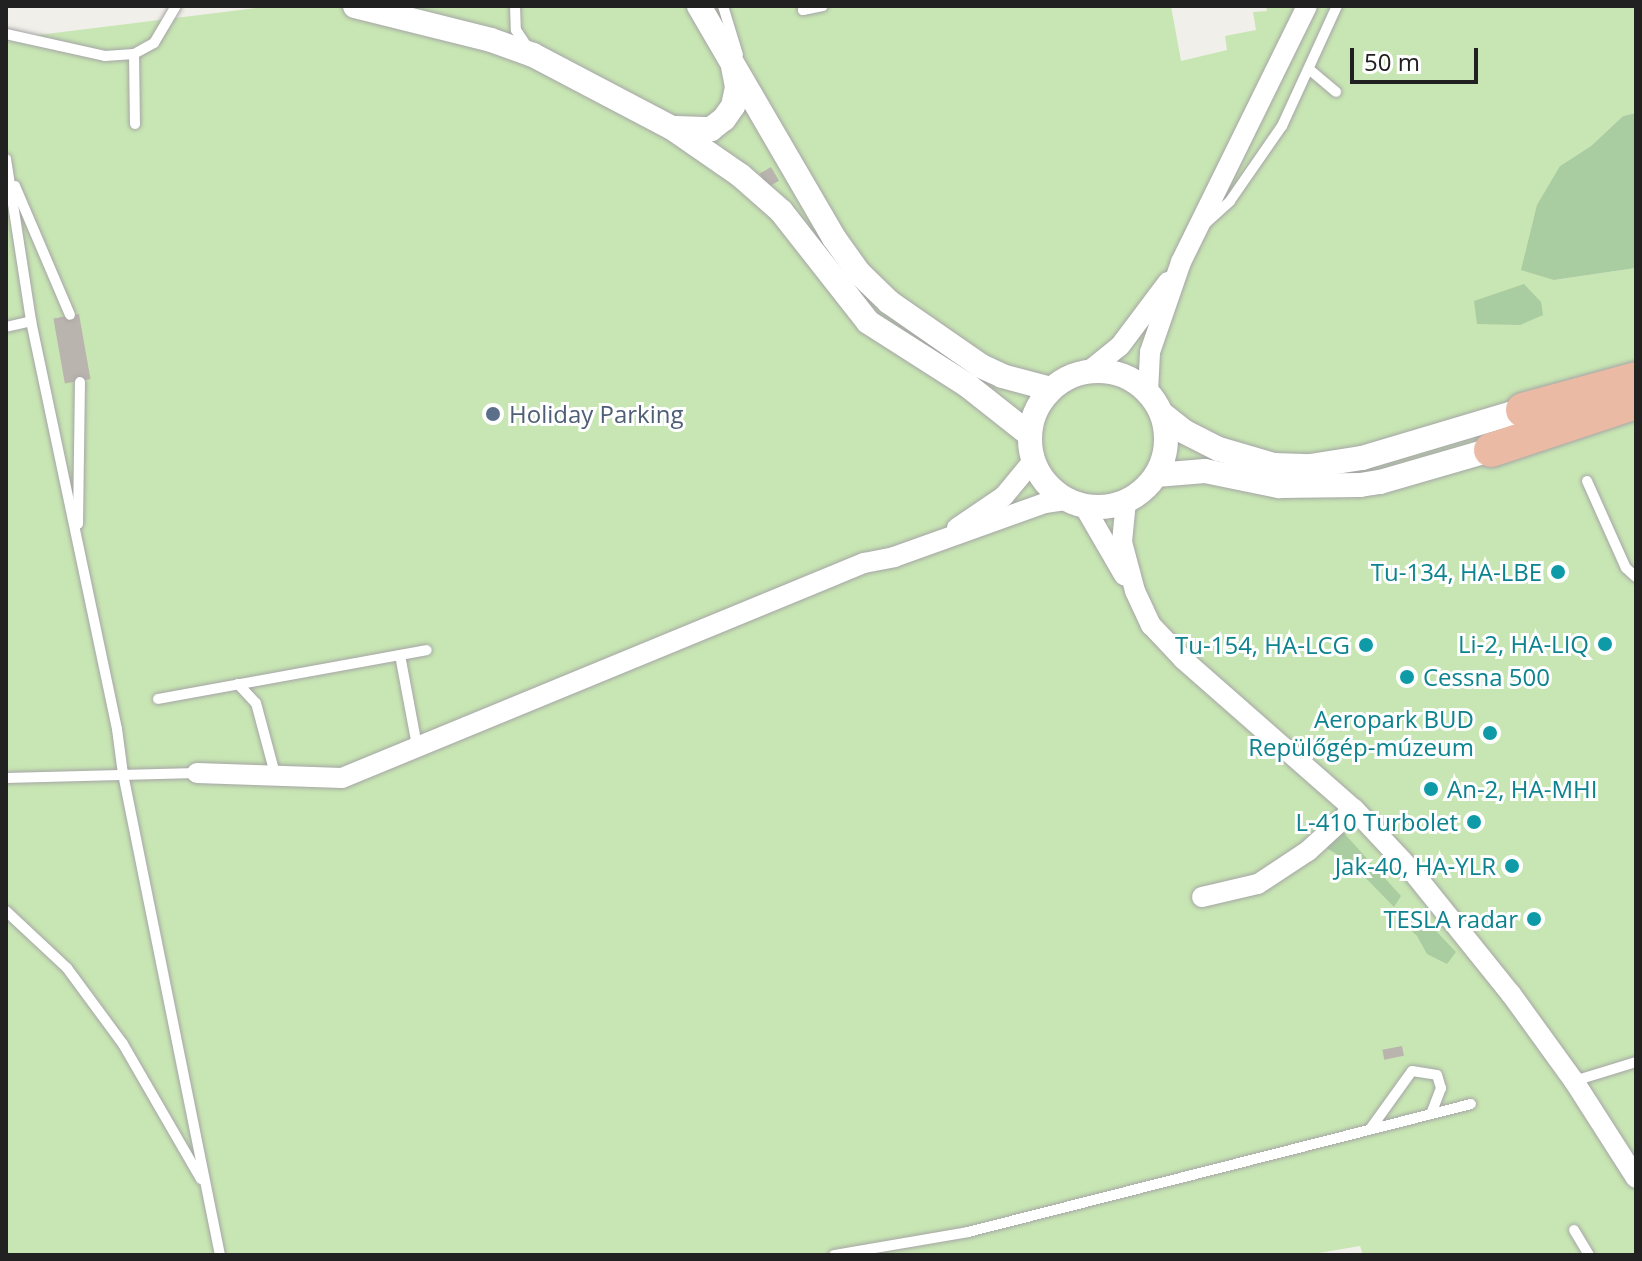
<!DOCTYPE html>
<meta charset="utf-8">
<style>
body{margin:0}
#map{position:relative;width:1642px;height:1261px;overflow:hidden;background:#f1efe9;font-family:"Open Sans",sans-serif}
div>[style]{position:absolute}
.grass>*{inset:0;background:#c8e6b3}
.forest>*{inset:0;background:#aacca1}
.building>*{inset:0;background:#bab4ae;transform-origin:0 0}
.roads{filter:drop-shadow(0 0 2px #a5a5a5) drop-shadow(0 0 2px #a5a5a5)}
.service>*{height:10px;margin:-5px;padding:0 5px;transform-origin:5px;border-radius:5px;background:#fff}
.minor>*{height:20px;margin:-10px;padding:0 10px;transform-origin:10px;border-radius:10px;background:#fff}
.tertiary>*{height:24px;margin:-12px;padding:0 12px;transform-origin:12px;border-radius:12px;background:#fff}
.tertiary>.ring{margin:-12px;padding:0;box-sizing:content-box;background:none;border:24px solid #fff;border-radius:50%}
.trunk>*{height:34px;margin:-17px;padding:0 17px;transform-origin:17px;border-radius:17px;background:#ebbaa4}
.dots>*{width:22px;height:22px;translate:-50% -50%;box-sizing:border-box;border:4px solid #fff;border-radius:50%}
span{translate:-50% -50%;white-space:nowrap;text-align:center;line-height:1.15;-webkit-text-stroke:6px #fff;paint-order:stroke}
.service-label{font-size:24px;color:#4e5e75}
.left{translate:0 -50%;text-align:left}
.culture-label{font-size:24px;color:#0d838f}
.right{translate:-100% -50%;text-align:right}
.frame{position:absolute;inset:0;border:8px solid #212121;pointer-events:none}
.scale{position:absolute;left:1350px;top:48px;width:128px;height:36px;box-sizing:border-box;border:4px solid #212121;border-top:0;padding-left:10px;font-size:24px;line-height:28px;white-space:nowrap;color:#212121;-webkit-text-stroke:6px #fff;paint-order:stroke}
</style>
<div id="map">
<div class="grass">
<i style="clip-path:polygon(273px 6px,1171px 6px,1181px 61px,1227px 50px,1225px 36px,1256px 30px,1253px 12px,1267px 11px,1266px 6px,1636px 6px,1636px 113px,1623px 116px,1591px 146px,1560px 166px,1554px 280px,1636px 268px,1636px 1255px,1363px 1255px,1360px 1246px,1307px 1255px,6px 1255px,6px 39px)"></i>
</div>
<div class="forest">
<i style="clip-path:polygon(1636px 113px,1636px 268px,1554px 280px,1521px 270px,1537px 205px,1560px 166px,1591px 146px,1623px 116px)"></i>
<i style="clip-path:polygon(1524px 284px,1541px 302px,1543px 315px,1520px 325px,1477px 324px,1474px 301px)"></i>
<i style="clip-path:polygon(1342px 831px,1401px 896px,1394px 907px,1352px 864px,1319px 843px)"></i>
<i style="clip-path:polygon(1417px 911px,1456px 952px,1447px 964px,1427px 954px,1417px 936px,1407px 926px)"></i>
</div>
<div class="building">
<i style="left:771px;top:167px;width:16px;height:13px;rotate:60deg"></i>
<i style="left:79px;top:314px;width:66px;height:26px;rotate:80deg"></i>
<i style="left:1402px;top:1046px;width:10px;height:20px;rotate:79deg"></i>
</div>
<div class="roads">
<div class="service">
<i style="left:515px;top:6px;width:24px;rotate:88deg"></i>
<i style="left:516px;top:30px;width:22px;rotate:56deg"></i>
<i style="left:723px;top:6px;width:51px;rotate:73deg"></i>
<i style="left:803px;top:6px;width:4px;rotate:90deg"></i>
<i style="left:803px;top:10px;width:20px;rotate:-11deg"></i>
<i style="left:6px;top:34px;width:101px;rotate:12.5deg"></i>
<i style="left:105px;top:56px;width:29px;rotate:-4deg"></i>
<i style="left:134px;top:54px;width:23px;rotate:-29deg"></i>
<i style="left:154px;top:43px;width:43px;rotate:-59.3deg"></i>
<i style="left:134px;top:54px;width:70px;rotate:89.2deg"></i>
<i style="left:1310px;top:70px;width:34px;rotate:40deg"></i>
<i style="left:6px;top:159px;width:164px;rotate:81.2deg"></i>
<i style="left:31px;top:321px;width:417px;rotate:78.1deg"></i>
<i style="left:117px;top:729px;width:45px;rotate:82.4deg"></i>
<i style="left:123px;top:774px;width:491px;rotate:78.6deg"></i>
<i style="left:15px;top:186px;width:140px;rotate:66.9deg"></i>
<i style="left:1207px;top:222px;width:31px;rotate:-42deg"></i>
<i style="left:1230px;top:201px;width:91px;rotate:-55.3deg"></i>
<i style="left:1282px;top:126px;width:132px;rotate:-65.4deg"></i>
<i style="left:6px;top:327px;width:26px;rotate:-13deg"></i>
<i style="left:1587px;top:481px;width:95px;rotate:65.9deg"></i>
<i style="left:1626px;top:568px;width:13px;rotate:42deg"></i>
<i style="left:78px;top:524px;width:142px;rotate:-89.2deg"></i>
<i style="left:400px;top:655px;width:93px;rotate:79.4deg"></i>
<i style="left:238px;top:684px;width:26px;rotate:47deg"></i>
<i style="left:256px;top:703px;width:73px;rotate:75deg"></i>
<i style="left:158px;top:699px;width:273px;rotate:-10.3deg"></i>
<i style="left:6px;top:778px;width:191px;rotate:-1.5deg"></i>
<i style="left:6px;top:911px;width:83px;rotate:43.1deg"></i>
<i style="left:67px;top:968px;width:94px;rotate:53.6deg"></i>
<i style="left:123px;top:1044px;width:156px;rotate:60deg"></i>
<i style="left:1574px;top:1081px;width:65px;rotate:-17deg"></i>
<i style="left:1371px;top:1128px;width:70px;rotate:-54.3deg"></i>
<i style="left:1412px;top:1071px;width:25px;rotate:9deg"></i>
<i style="left:1437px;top:1075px;width:14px;rotate:73deg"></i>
<i style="left:1441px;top:1088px;width:28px;rotate:111deg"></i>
<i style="left:1574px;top:1230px;width:29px;rotate:59deg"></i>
<i style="left:834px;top:1255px;width:136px;rotate:-9.7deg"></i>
<i style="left:968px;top:1232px;width:519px;rotate:-14.28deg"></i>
</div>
<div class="minor">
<i style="left:1089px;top:371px;width:40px;rotate:-39deg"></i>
<i style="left:1120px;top:346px;width:80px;rotate:-53.1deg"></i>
<i style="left:1148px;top:392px;width:40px;rotate:-87.1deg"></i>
<i style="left:1150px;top:352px;width:95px;rotate:-71deg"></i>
<i style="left:1181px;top:262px;width:285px;rotate:-63.8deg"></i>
<i style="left:1126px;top:501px;width:41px;rotate:95.6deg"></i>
<i style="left:1122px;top:542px;width:51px;rotate:75.1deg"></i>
<i style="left:1135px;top:591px;width:38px;rotate:65deg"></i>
<i style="left:1151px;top:625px;width:47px;rotate:46.7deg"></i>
<i style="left:1183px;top:659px;width:227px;rotate:41.3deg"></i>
<i style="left:1354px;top:809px;width:85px;rotate:46.9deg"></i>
<i style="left:1412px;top:871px;width:158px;rotate:51.2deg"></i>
<i style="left:1511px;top:994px;width:107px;rotate:54.1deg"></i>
<i style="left:1574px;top:1081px;width:115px;rotate:57.4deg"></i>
<i style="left:1084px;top:506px;width:80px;rotate:59.9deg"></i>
<i style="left:957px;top:528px;width:57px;rotate:-34.2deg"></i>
<i style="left:1004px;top:496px;width:45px;rotate:-50.4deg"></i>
<i style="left:197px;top:773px;width:145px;rotate:2deg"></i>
<i style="left:342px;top:778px;width:565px;rotate:-22.39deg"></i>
<i style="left:864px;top:563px;width:31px;rotate:-11deg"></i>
<i style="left:894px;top:557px;width:160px;rotate:-19.7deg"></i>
<i style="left:1045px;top:503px;width:22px;rotate:-8deg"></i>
<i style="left:1202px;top:897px;width:57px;rotate:-13.1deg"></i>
<i style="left:1258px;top:884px;width:60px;rotate:-33.4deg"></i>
<i style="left:1308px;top:851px;width:62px;rotate:-42.4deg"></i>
</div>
<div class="tertiary">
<i style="left:355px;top:6px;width:140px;rotate:14deg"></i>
<i style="left:491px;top:40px;width:45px;rotate:19.7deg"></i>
<i style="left:533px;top:55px;width:157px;rotate:27.7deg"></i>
<i style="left:672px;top:128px;width:83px;rotate:34.7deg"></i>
<i style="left:740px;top:175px;width:55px;rotate:41.3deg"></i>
<i style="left:781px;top:211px;width:141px;rotate:51.9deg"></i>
<i style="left:868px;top:322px;width:117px;rotate:32.5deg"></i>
<i style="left:967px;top:385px;width:79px;rotate:38.3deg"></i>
<i style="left:699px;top:6px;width:268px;rotate:59.8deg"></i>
<i style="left:834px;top:238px;width:43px;rotate:54.5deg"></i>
<i style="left:859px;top:273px;width:42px;rotate:44deg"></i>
<i style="left:889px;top:302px;width:112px;rotate:34.8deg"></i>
<i style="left:981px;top:366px;width:23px;rotate:25deg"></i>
<i style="left:1002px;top:376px;width:51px;rotate:14.9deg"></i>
<i style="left:676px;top:128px;width:35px;rotate:2deg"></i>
<i style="left:711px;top:129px;width:16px;rotate:-38deg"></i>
<i style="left:724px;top:119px;width:16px;rotate:-55deg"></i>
<i style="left:733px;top:106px;width:19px;rotate:-78deg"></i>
<i style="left:737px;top:87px;width:20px;rotate:-101deg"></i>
<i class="ring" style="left:1030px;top:371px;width:112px;height:112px"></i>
<i style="left:1162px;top:414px;width:29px;rotate:38deg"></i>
<i style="left:1185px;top:432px;width:38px;rotate:27deg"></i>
<i style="left:1219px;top:449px;width:57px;rotate:16.2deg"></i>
<i style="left:1274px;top:465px;width:36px;rotate:2deg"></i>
<i style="left:1310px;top:466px;width:53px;rotate:-8.7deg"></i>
<i style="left:1362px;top:458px;width:168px;rotate:-16.6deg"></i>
<i style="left:1156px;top:475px;width:49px;rotate:-4.7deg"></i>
<i style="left:1205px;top:471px;width:76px;rotate:11.5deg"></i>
<i style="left:1279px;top:486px;width:81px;rotate:-0.7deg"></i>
<i style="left:1360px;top:485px;width:20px;rotate:-9deg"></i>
<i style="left:1380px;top:482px;width:116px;rotate:-16.1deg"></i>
</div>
<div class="trunk">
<i style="left:1523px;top:410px;width:117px;rotate:-15.3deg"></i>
<i style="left:1491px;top:450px;width:153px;rotate:-18.3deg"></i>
</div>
</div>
<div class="dots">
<i style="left:493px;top:414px;background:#5c6f8a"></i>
<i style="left:1558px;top:572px;background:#0f9aa8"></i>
<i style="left:1605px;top:644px;background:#0f9aa8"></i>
<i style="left:1366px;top:645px;background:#0f9aa8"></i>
<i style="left:1407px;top:677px;background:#0f9aa8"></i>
<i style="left:1490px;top:733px;background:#0f9aa8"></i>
<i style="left:1431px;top:789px;background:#0f9aa8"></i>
<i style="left:1474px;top:822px;background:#0f9aa8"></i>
<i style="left:1512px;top:866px;background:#0f9aa8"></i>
<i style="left:1534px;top:919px;background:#0f9aa8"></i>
</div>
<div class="service-label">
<span class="left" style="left:509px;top:414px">Holiday Parking</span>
</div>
<div class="culture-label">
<span class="right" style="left:1542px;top:572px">Tu-134, HA-LBE</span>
<span class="right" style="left:1589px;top:644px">Li-2, HA-LIQ</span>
<span class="right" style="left:1350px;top:645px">Tu-154, HA-LCG</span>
<span class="left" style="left:1423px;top:677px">Cessna 500</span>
<span class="right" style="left:1474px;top:733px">Aeropark BUD<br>Repülőgép-múzeum</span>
<span class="left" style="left:1447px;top:789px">An-2, HA-MHI</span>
<span class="right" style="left:1458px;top:822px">L-410 Turbolet</span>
<span class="right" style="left:1496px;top:866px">Jak-40, HA-YLR</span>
<span class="right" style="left:1518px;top:919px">TESLA radar</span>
</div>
<div class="frame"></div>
<div class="scale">50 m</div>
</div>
